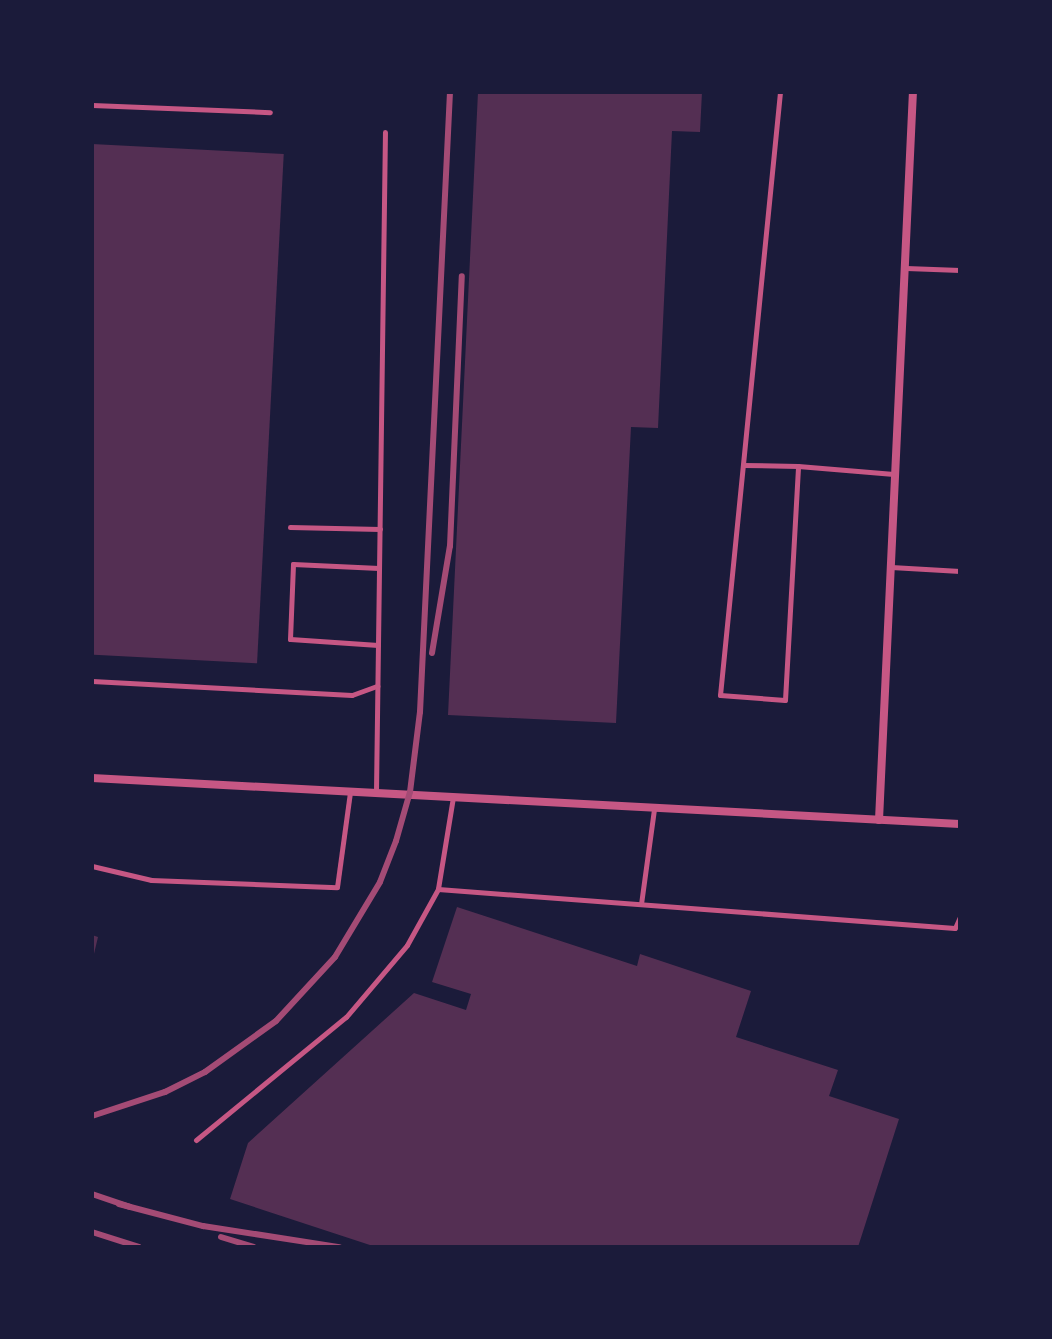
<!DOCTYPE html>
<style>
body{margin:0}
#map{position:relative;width:1052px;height:1339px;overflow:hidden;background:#1b1b3a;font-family:"Asap Condensed",sans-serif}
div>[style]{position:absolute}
.building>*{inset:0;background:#542f53;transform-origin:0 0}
.service>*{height:5px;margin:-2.5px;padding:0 2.5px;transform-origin:2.5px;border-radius:2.5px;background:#c65784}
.minor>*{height:8px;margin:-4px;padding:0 4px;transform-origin:4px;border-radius:4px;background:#c65784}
.rail>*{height:6px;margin:-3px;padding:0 3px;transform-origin:3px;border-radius:3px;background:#a44b75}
span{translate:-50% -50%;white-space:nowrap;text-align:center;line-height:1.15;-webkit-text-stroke:8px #1b1b3a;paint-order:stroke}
.frame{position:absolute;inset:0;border:94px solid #1b1b3a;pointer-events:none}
</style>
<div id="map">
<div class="building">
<i style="clip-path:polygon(478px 92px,702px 92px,700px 132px,672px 131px,658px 428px,631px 427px,616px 723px,448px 715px)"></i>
<i style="left:92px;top:144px;width:192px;height:510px;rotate:3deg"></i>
<i style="clip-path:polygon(457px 907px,637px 966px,640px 954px,751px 991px,736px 1037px,838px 1070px,829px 1096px,899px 1119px,858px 1247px,376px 1247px,230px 1199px,248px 1143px,414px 993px,466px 1010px,471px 994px,432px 982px)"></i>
<i style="clip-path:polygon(92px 935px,98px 937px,93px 958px,92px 958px)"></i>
</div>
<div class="service">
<i style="left:780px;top:92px;width:606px;rotate:95.68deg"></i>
<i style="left:720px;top:695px;width:65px;rotate:4.4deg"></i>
<i style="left:785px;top:700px;width:234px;rotate:-86.8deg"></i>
<i style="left:798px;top:466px;width:96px;rotate:4.8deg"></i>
<i style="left:92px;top:105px;width:178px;rotate:2.3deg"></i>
<i style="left:906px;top:268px;width:54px;rotate:2.1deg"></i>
<i style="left:743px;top:465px;width:55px;rotate:1deg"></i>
<i style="left:290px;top:527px;width:90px;rotate:1.3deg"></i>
<i style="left:891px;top:567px;width:69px;rotate:3.3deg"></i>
<i style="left:378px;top:645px;width:88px;rotate:-176.1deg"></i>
<i style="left:290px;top:639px;width:75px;rotate:-87.7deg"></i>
<i style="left:293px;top:564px;width:86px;rotate:2.7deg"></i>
<i style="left:92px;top:681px;width:260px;rotate:3.1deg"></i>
<i style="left:352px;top:695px;width:27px;rotate:-20deg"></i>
<i style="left:376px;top:791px;width:659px;rotate:-89.22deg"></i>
<i style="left:453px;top:797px;width:93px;rotate:99.3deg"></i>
<i style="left:438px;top:889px;width:518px;rotate:4.31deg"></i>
<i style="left:955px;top:928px;width:12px;rotate:-66deg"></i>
<i style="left:92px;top:866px;width:61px;rotate:13.3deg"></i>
<i style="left:151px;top:880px;width:186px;rotate:2.2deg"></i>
<i style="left:337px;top:887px;width:96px;rotate:-82.2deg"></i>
<i style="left:641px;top:904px;width:96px;rotate:-82.2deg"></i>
<i style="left:196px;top:1140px;width:194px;rotate:-39.4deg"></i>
<i style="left:346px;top:1017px;width:94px;rotate:-49.7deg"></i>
<i style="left:407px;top:945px;width:64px;rotate:-61deg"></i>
</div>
<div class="minor">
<i style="left:92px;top:778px;width:869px;rotate:3.03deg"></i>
<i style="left:879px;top:820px;width:729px;rotate:-87.33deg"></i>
</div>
<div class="rail">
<i style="left:432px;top:653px;width:109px;rotate:-80.5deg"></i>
<i style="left:450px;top:546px;width:270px;rotate:-87.5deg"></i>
<i style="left:92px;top:1116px;width:77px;rotate:-18.2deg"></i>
<i style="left:165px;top:1092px;width:45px;rotate:-26.6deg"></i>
<i style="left:205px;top:1072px;width:87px;rotate:-35.7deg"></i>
<i style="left:276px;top:1021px;width:87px;rotate:-47.3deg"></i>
<i style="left:335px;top:957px;width:87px;rotate:-59deg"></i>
<i style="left:380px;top:882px;width:44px;rotate:-68.7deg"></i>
<i style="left:396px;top:841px;width:51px;rotate:-74.1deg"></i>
<i style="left:410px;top:792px;width:81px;rotate:-82.9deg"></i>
<i style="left:420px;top:712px;width:621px;rotate:-87.23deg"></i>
<i style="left:92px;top:1194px;width:40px;rotate:18.9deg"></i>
<i style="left:119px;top:1204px;width:87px;rotate:14.7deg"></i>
<i style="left:203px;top:1226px;width:138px;rotate:8.8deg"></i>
<i style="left:92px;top:1232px;width:49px;rotate:17.7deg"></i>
<i style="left:221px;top:1237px;width:34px;rotate:17deg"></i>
</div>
<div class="frame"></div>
</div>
